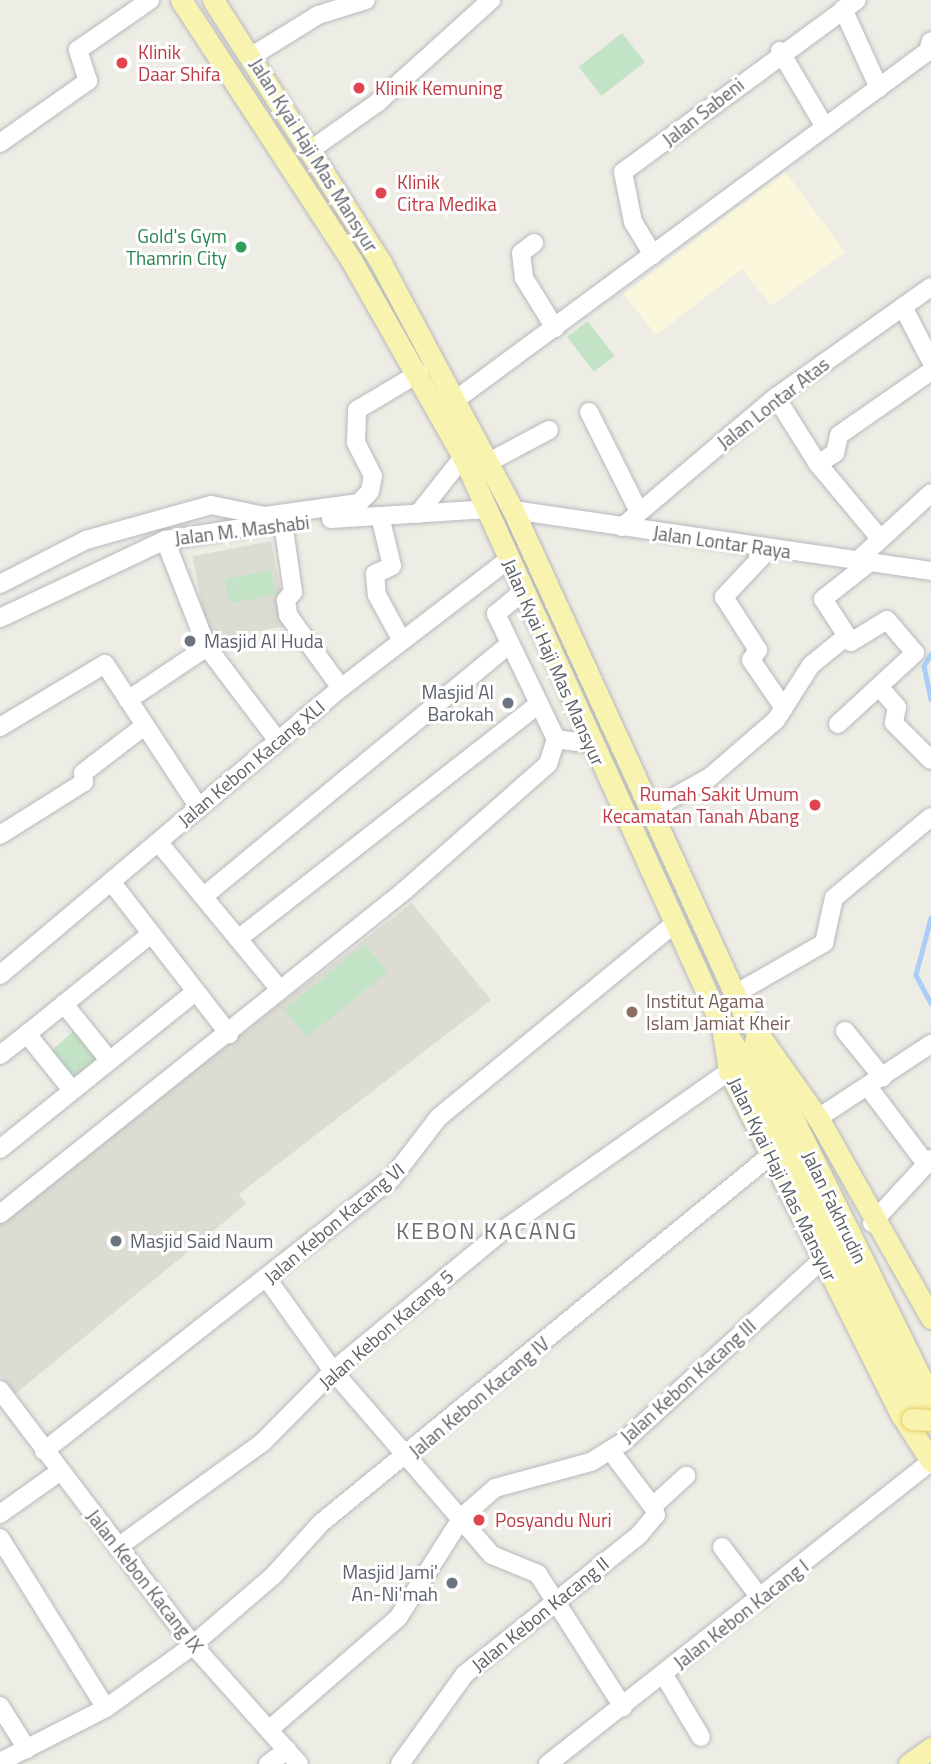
<!DOCTYPE html>
<style>
body{margin:0}
#map{position:relative;width:931px;height:1764px;overflow:hidden;background:#eeede5;font-family:"Titillium Web",sans-serif}
div>[style]{position:absolute}
.commercial>*{inset:0;background:#fbf7dc}
.education>*{inset:0;background:#dddcd3;transform-origin:0 0}
.green>*{inset:0;background:#c3e3c6;transform-origin:0 0}
.stream>*{height:4.5px;margin:-2.25px;padding:0 2.25px;transform-origin:2.25px;border-radius:2.25px;background:#aacef8}
.roads{filter:drop-shadow(0 0 2px #b7b9bd) drop-shadow(0 0 2px #b7b9bd)}
.minor>*{height:18px;margin:-9px;padding:0 9px;transform-origin:9px;border-radius:9px;background:#fff}
.major>*{height:21px;margin:-10.5px;padding:0 10.5px;transform-origin:10.5px;border-radius:10.5px;background:#f8f4af}
.bridges{filter:drop-shadow(0 0 2px #e6cf65) drop-shadow(0 0 2px #e6cf65)}
.major-bridge>*{height:21px;margin:-10.5px;padding:0 10.5px;transform-origin:10.5px;border-radius:10.5px;background:#f8f4af}
.dots>*{width:19px;height:19px;translate:-50% -50%;box-sizing:border-box;border:4px solid #fff;border-radius:50%}
span{translate:-50% -50%;white-space:nowrap;text-align:center;line-height:1.15;-webkit-text-stroke:6px #fff;paint-order:stroke}
.health-label{font-size:19px;color:#be3a42}
.left{translate:0 -50%;text-align:left}
.right{translate:-100% -50%;text-align:right}
.street-label{font-size:19px;color:#5c5f64}
.leisure-label{font-size:19px;color:#27864d}
.worship-label{font-size:19px;color:#5b616d}
.education-label{font-size:19px;color:#785e54}
.quarter-label{font-size:23px;color:#6d7176;letter-spacing:2px}
</style>
<div id="map">
<div class="commercial">
<i style="clip-path:polygon(785px 171px,845px 252px,771px 306px,742px 269px,656px 335px,624px 294px)"></i>
</div>
<div class="education">
<i style="left:271px;top:541px;width:86px;height:80px;rotate:79deg"></i>
<i style="clip-path:polygon(412px 903px,491px 1000px,239px 1194px,246px 1204px,14px 1395px,0 1376px,0 1219px)"></i>
</div>
<div class="green">
<i style="left:622px;top:33px;width:37px;height:55px;rotate:52deg"></i>
<i style="left:588px;top:321px;width:44px;height:26px;rotate:53deg"></i>
<i style="left:271px;top:570px;width:25px;height:47px;rotate:79deg"></i>
<i style="left:365px;top:944px;width:36px;height:104px;rotate:51deg"></i>
<i style="left:77px;top:1028px;width:36px;height:40px;rotate:48deg"></i>
</div>
<div class="stream">
<i style="left:931px;top:654px;width:14px;rotate:120deg"></i>
<i style="left:924px;top:666px;width:34px;rotate:78deg"></i>
<i style="left:931px;top:918px;width:59px;rotate:104.7deg"></i>
<i style="left:916px;top:975px;width:32px;rotate:62deg"></i>
</div>
<div class="roads">
<div class="minor">
<i style="left:843px;top:9px;width:87px;rotate:65.5deg"></i>
<i style="left:780px;top:51px;width:88px;rotate:59.4deg"></i>
<i style="left:252px;top:56px;width:78px;rotate:-31.8deg"></i>
<i style="left:318px;top:15px;width:50px;rotate:-17.4deg"></i>
<i style="left:0;top:143px;width:108px;rotate:-35.2deg"></i>
<i style="left:88px;top:81px;width:33px;rotate:-108deg"></i>
<i style="left:78px;top:50px;width:88px;rotate:-34.8deg"></i>
<i style="left:312px;top:149px;width:80px;rotate:-35.3deg"></i>
<i style="left:377px;top:103px;width:154px;rotate:-42.1deg"></i>
<i style="left:534px;top:243px;width:16px;rotate:142deg"></i>
<i style="left:521px;top:253px;width:25px;rotate:83deg"></i>
<i style="left:524px;top:278px;width:59px;rotate:58.2deg"></i>
<i style="left:653px;top:255px;width:39px;rotate:-121deg"></i>
<i style="left:633px;top:222px;width:51px;rotate:-101.3deg"></i>
<i style="left:623px;top:172px;width:290px;rotate:-36.3deg"></i>
<i style="left:903px;top:307px;width:61px;rotate:62.6deg"></i>
<i style="left:776px;top:397px;width:79px;rotate:57.9deg"></i>
<i style="left:818px;top:464px;width:94px;rotate:50.2deg"></i>
<i style="left:454px;top:401px;width:589px;rotate:-36.44deg"></i>
<i style="left:928px;top:51px;width:10px;rotate:-73deg"></i>
<i style="left:589px;top:412px;width:112px;rotate:63.4deg"></i>
<i style="left:489px;top:462px;width:68px;rotate:-28.1deg"></i>
<i style="left:818px;top:464px;width:20px;rotate:-33deg"></i>
<i style="left:835px;top:453px;width:18px;rotate:-77deg"></i>
<i style="left:839px;top:435px;width:112px;rotate:-34.8deg"></i>
<i style="left:513px;top:510px;width:422px;rotate:8.3deg"></i>
<i style="left:418px;top:514px;width:73px;rotate:-51.7deg"></i>
<i style="left:380px;top:516px;width:51px;rotate:76.5deg"></i>
<i style="left:392px;top:566px;width:19px;rotate:155deg"></i>
<i style="left:375px;top:574px;width:21px;rotate:85deg"></i>
<i style="left:377px;top:595px;width:52px;rotate:61.5deg"></i>
<i style="left:331px;top:519px;width:157px;rotate:-3.6deg"></i>
<i style="left:283px;top:522px;width:71px;rotate:81.9deg"></i>
<i style="left:293px;top:592px;width:11px;rotate:131deg"></i>
<i style="left:286px;top:600px;width:15px;rotate:82deg"></i>
<i style="left:288px;top:615px;width:90px;rotate:54deg"></i>
<i style="left:622px;top:527px;width:202px;rotate:-40.2deg"></i>
<i style="left:776px;top:397px;width:190px;rotate:-35.4deg"></i>
<i style="left:165px;top:540px;width:115px;rotate:68.6deg"></i>
<i style="left:207px;top:647px;width:118px;rotate:52.9deg"></i>
<i style="left:769px;top:549px;width:66px;rotate:133.2deg"></i>
<i style="left:724px;top:597px;width:63px;rotate:57.3deg"></i>
<i style="left:758px;top:650px;width:12px;rotate:125deg"></i>
<i style="left:751px;top:660px;width:58px;rotate:55.5deg"></i>
<i style="left:857px;top:561px;width:100px;rotate:-42.6deg"></i>
<i style="left:0;top:584px;width:97px;rotate:-27.1deg"></i>
<i style="left:86px;top:540px;width:130px;rotate:-15.6deg"></i>
<i style="left:211px;top:505px;width:55px;rotate:11.5deg"></i>
<i style="left:265px;top:516px;width:95px;rotate:-7.9deg"></i>
<i style="left:359px;top:503px;width:16px;rotate:-47deg"></i>
<i style="left:370px;top:491px;width:15px;rotate:-79deg"></i>
<i style="left:373px;top:476px;width:38px;rotate:-117deg"></i>
<i style="left:356px;top:442px;width:32px;rotate:-88deg"></i>
<i style="left:357px;top:410px;width:72px;rotate:-30.8deg"></i>
<i style="left:0;top:618px;width:183px;rotate:-25.3deg"></i>
<i style="left:165px;top:540px;width:111px;rotate:-8.8deg"></i>
<i style="left:882px;top:690px;width:23px;rotate:49deg"></i>
<i style="left:897px;top:707px;width:16px;rotate:101deg"></i>
<i style="left:894px;top:723px;width:52px;rotate:45deg"></i>
<i style="left:128px;top:700px;width:95px;rotate:-33.9deg"></i>
<i style="left:838px;top:724px;width:105px;rotate:-42.7deg"></i>
<i style="left:915px;top:653px;width:43px;rotate:-130.3deg"></i>
<i style="left:887px;top:620px;width:42px;rotate:148.6deg"></i>
<i style="left:851px;top:642px;width:51px;rotate:-123.1deg"></i>
<i style="left:823px;top:599px;width:60px;rotate:-38.2deg"></i>
<i style="left:0;top:727px;width:122px;rotate:-31deg"></i>
<i style="left:105px;top:664px;width:170px;rotate:56.8deg"></i>
<i style="left:556px;top:739px;width:35px;rotate:8deg"></i>
<i style="left:649px;top:811px;width:70px;rotate:-29.1deg"></i>
<i style="left:710px;top:777px;width:87px;rotate:-40.8deg"></i>
<i style="left:776px;top:720px;width:65px;rotate:-57.5deg"></i>
<i style="left:811px;top:665px;width:46px;rotate:-38.9deg"></i>
<i style="left:0;top:835px;width:99px;rotate:-32.2deg"></i>
<i style="left:84px;top:782px;width:9px;rotate:-96deg"></i>
<i style="left:83px;top:773px;width:77px;rotate:-37.6deg"></i>
<i style="left:159px;top:843px;width:190px;rotate:50.5deg"></i>
<i style="left:113px;top:884px;width:190px;rotate:52.3deg"></i>
<i style="left:204px;top:896px;width:396px;rotate:-39.5deg"></i>
<i style="left:238px;top:939px;width:382px;rotate:-38deg"></i>
<i style="left:0;top:975px;width:446px;rotate:-40.1deg"></i>
<i style="left:341px;top:688px;width:210px;rotate:-37.5deg"></i>
<i style="left:735px;top:994px;width:103px;rotate:-29.8deg"></i>
<i style="left:824px;top:943px;width:46px;rotate:-77.5deg"></i>
<i style="left:834px;top:898px;width:126px;rotate:-39.9deg"></i>
<i style="left:845px;top:1031px;width:60px;rotate:51deg"></i>
<i style="left:27px;top:1034px;width:48px;rotate:-39deg"></i>
<i style="left:0;top:1055px;width:34px;rotate:-38deg"></i>
<i style="left:27px;top:1034px;width:72px;rotate:51.2deg"></i>
<i style="left:109px;top:1060px;width:72px;rotate:-128.8deg"></i>
<i style="left:64px;top:1004px;width:112px;rotate:-38.8deg"></i>
<i style="left:869px;top:1088px;width:95px;rotate:53.1deg"></i>
<i style="left:818px;top:1118px;width:135px;rotate:-33.2deg"></i>
<i style="left:0;top:1149px;width:250px;rotate:-38.8deg"></i>
<i style="left:0;top:1214px;width:517px;rotate:-38.64deg"></i>
<i style="left:404px;top:891px;width:192px;rotate:-41.4deg"></i>
<i style="left:548px;top:764px;width:26px;rotate:-72deg"></i>
<i style="left:556px;top:739px;width:139px;rotate:-115.6deg"></i>
<i style="left:496px;top:614px;width:34px;rotate:-40deg"></i>
<i style="left:872px;top:1223px;width:87px;rotate:-47.3deg"></i>
<i style="left:268px;top:1280px;width:112px;rotate:54.5deg"></i>
<i style="left:333px;top:1371px;width:243px;rotate:49.2deg"></i>
<i style="left:492px;top:1555px;width:50px;rotate:22.4deg"></i>
<i style="left:538px;top:1574px;width:158px;rotate:57.4deg"></i>
<i style="left:0;top:1390px;width:320px;rotate:52.9deg"></i>
<i style="left:193px;top:1645px;width:159px;rotate:48.3deg"></i>
<i style="left:610px;top:1450px;width:71px;rotate:53deg"></i>
<i style="left:44px;top:1451px;width:442px;rotate:-38.1deg"></i>
<i style="left:392px;top:1178px;width:77px;rotate:-52.4deg"></i>
<i style="left:439px;top:1117px;width:303px;rotate:-39.4deg"></i>
<i style="left:0;top:1514px;width:72px;rotate:-35.4deg"></i>
<i style="left:0;top:1538px;width:200px;rotate:58.1deg"></i>
<i style="left:118px;top:1547px;width:179px;rotate:-35.9deg"></i>
<i style="left:263px;top:1442px;width:100px;rotate:-45.4deg"></i>
<i style="left:333px;top:1371px;width:224px;rotate:-39.6deg"></i>
<i style="left:506px;top:1228px;width:273px;rotate:-35.1deg"></i>
<i style="left:722px;top:1547px;width:65px;rotate:53.1deg"></i>
<i style="left:664px;top:1675px;width:72px;rotate:59.2deg"></i>
<i style="left:0;top:1706px;width:51px;rotate:57.9deg"></i>
<i style="left:271px;top:1728px;width:168px;rotate:-40.9deg"></i>
<i style="left:398px;top:1618px;width:121px;rotate:-57.5deg"></i>
<i style="left:463px;top:1516px;width:43px;rotate:-41.2deg"></i>
<i style="left:495px;top:1488px;width:99px;rotate:-15.2deg"></i>
<i style="left:591px;top:1462px;width:36px;rotate:-32deg"></i>
<i style="left:622px;top:1443px;width:271px;rotate:-42.5deg"></i>
<i style="left:0;top:1762px;width:119px;rotate:-27deg"></i>
<i style="left:106px;top:1708px;width:101px;rotate:-35.7deg"></i>
<i style="left:188px;top:1649px;width:112px;rotate:-40.7deg"></i>
<i style="left:273px;top:1576px;width:72px;rotate:-47.8deg"></i>
<i style="left:321px;top:1523px;width:581px;rotate:-39.28deg"></i>
<i style="left:268px;top:1764px;width:24px;rotate:-36deg"></i>
<i style="left:400px;top:1764px;width:111px;rotate:-54.2deg"></i>
<i style="left:465px;top:1674px;width:223px;rotate:-38.6deg"></i>
<i style="left:639px;top:1535px;width:26px;rotate:-50deg"></i>
<i style="left:656px;top:1515px;width:9px;rotate:-108deg"></i>
<i style="left:653px;top:1506px;width:45px;rotate:-42.3deg"></i>
<i style="left:548px;top:1764px;width:488px;rotate:-38.3deg"></i>
</div>
<div class="major">
<i style="left:181px;top:0;width:308px;rotate:56.8deg"></i>
<i style="left:350px;top:258px;width:229px;rotate:60.4deg"></i>
<i style="left:463px;top:457px;width:625px;rotate:65.53deg"></i>
<i style="left:722px;top:1026px;width:46px;rotate:81.2deg"></i>
<i style="left:729px;top:1071px;width:386px;rotate:63.4deg"></i>
<i style="left:902px;top:1416px;width:54px;rotate:57.2deg"></i>
<i style="left:213px;top:0;width:312px;rotate:57.4deg"></i>
<i style="left:381px;top:263px;width:280px;rotate:61.9deg"></i>
<i style="left:513px;top:510px;width:554px;rotate:65.38deg"></i>
<i style="left:744px;top:1014px;width:128px;rotate:54.6deg"></i>
<i style="left:818px;top:1118px;width:230px;rotate:60.5deg"></i>
<i style="left:724px;top:1029px;width:58px;rotate:57.7deg"></i>
<i style="left:755px;top:1078px;width:366px;rotate:63.9deg"></i>
<i style="left:755px;top:1041px;width:399px;rotate:63.8deg"></i>
<i style="left:909px;top:1764px;width:27px;rotate:-36deg"></i>
</div>
</div>
<div class="bridges">
<div class="major-bridge">
<i style="left:912px;top:1419px;width:19px;rotate:3deg"></i>
</div>
</div>
<div class="dots">
<i style="left:122px;top:63px;background:#e0444e"></i>
<i style="left:359px;top:88px;background:#e0444e"></i>
<i style="left:381px;top:193px;background:#e0444e"></i>
<i style="left:241px;top:247px;background:#2e9e5b"></i>
<i style="left:190px;top:641px;background:#6b7280"></i>
<i style="left:508px;top:703px;background:#6b7280"></i>
<i style="left:815px;top:805px;background:#e0444e"></i>
<i style="left:632px;top:1012px;background:#8d6e63"></i>
<i style="left:116px;top:1241px;background:#6b7280"></i>
<i style="left:479px;top:1520px;background:#e0444e"></i>
<i style="left:452px;top:1583px;background:#6b7280"></i>
</div>
<div class="health-label">
<span class="left" style="left:138px;top:63px">Klinik<br>Daar Shifa</span>
<span class="left" style="left:375px;top:88px">Klinik Kemuning</span>
<span class="left" style="left:397px;top:193px">Klinik<br>Citra Medika</span>
<span class="right" style="left:799px;top:805px">Rumah Sakit Umum<br>Kecamatan Tanah Abang</span>
<span class="left" style="left:495px;top:1520px">Posyandu Nuri</span>
</div>
<div class="street-label">
<span style="left:703px;top:112px;rotate:-38deg">Jalan Sabeni</span>
<span style="left:314px;top:155px;rotate:58deg">Jalan Kyai Haji Mas Mansyur</span>
<span style="left:773px;top:403px;rotate:-38deg">Jalan Lontar Atas</span>
<span style="left:242px;top:530px;rotate:-7deg">Jalan M. Mashabi</span>
<span style="left:722px;top:542px;rotate:8deg">Jalan Lontar Raya</span>
<span style="left:554px;top:662px;rotate:66deg">Jalan Kyai Haji Mas Mansyur</span>
<span style="left:251px;top:763px;rotate:-40deg">Jalan Kebon Kacang XLI</span>
<span style="left:783px;top:1179px;rotate:64deg">Jalan Kyai Haji Mas Mansyur</span>
<span style="left:835px;top:1207px;rotate:64deg">Jalan Fakhrudin</span>
<span style="left:334px;top:1223px;rotate:-40deg">Jalan Kebon Kacang VI</span>
<span style="left:386px;top:1329px;rotate:-41deg">Jalan Kebon Kacang 5</span>
<span style="left:688px;top:1381px;rotate:-42deg">Jalan Kebon Kacang III</span>
<span style="left:479px;top:1397px;rotate:-40deg">Jalan Kebon Kacang IV</span>
<span style="left:145px;top:1581px;rotate:52deg">Jalan Kebon Kacang IX</span>
<span style="left:540px;top:1614px;rotate:-39deg">Jalan Kebon Kacang II</span>
<span style="left:741px;top:1614px;rotate:-38deg">Jalan Kebon Kacang I</span>
</div>
<div class="leisure-label">
<span class="right" style="left:227px;top:247px">Gold's Gym<br>Thamrin City</span>
</div>
<div class="worship-label">
<span class="left" style="left:204px;top:641px">Masjid Al Huda</span>
<span class="right" style="left:494px;top:703px">Masjid Al<br>Barokah</span>
<span class="left" style="left:130px;top:1241px">Masjid Said Naum</span>
<span class="right" style="left:438px;top:1583px">Masjid Jami'<br>An-Ni'mah</span>
</div>
<div class="education-label">
<span class="left" style="left:646px;top:1012px">Institut Agama<br>Islam Jamiat Kheir</span>
</div>
<div class="quarter-label">
<span style="left:487px;top:1231px">KEBON KACANG</span>
</div>
</div>
